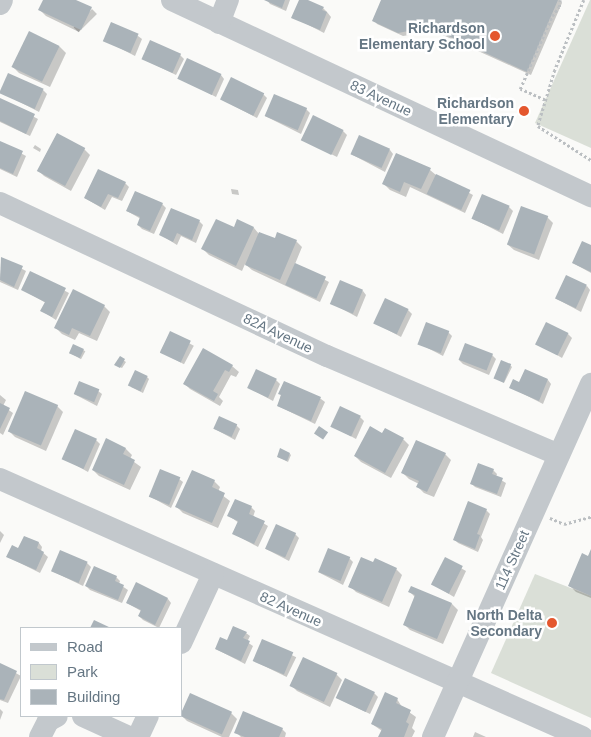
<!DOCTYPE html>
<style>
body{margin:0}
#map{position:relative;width:591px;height:737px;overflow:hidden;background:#fafaf8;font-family:Helvetica,sans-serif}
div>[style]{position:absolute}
.green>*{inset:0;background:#dadfd7}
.shadow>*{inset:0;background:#0003;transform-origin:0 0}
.building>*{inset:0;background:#aab3b9;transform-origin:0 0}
.path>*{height:2.5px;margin-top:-1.25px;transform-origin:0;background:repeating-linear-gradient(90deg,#bbbfc2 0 2.5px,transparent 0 5px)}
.minor>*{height:22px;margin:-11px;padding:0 11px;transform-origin:11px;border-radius:11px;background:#c3c8cc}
.dots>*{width:14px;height:14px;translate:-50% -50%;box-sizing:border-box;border:2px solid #fff;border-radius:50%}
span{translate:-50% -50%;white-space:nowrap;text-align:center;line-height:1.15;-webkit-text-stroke:5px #fff;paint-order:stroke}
.poi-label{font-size:14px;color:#657683;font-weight:700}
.right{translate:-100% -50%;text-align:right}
.street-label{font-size:14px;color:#657683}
.legend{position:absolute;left:20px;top:627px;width:162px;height:90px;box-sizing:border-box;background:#fff;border:1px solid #c1c8cd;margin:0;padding:6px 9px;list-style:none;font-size:15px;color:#657683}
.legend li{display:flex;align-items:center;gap:10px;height:25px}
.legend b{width:25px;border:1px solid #c1c8cd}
</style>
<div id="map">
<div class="green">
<i style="clip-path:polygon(590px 0,591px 0,591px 148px,535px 123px)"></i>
<i style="clip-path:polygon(535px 574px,591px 596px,591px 718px,491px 673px)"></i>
</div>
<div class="shadow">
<i style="clip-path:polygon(45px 0,74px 0,92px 9px,90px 9px,79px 32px,46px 16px,40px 10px)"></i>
<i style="clip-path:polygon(267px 0,290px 0,286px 11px,270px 4px)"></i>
<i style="clip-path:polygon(301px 0,323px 8px,327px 12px,331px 17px,324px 33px,293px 17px)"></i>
<i style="clip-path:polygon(383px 0,560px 0,562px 3px,531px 75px,434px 31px,403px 36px,377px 24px,374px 20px)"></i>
<i style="left:92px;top:9px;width:7px;height:26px;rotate:45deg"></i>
<i style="clip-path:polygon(29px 33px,60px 47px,66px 53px,50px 87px,19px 73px,13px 67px)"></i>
<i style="clip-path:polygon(138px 36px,142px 39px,135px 56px,104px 40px)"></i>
<i style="clip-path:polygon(180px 55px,184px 59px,176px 75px,143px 59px)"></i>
<i style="clip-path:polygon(221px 75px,224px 79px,216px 97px,179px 78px)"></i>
<i style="clip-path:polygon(43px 90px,47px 94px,39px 112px,1px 92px)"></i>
<i style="clip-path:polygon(263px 94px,267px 98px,257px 118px,221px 99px)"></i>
<i style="clip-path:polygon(0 99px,38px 119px,30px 136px,0 122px)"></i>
<i style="clip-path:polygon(306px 109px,310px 113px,301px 134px,265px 116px)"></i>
<i style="clip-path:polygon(343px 131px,347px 135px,337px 157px,303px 140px)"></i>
<i style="clip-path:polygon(57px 134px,84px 149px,90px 155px,71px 191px,44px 176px,38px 170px)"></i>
<i style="clip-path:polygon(0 142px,26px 156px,17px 177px,0 169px)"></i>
<i style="clip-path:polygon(35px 145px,41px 149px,40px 152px,33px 148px)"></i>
<i style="clip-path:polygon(390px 150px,393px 154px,385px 172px,351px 154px)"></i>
<i style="clip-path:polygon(430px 170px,436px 175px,473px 195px,465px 213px,410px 187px,406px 197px,390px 190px,384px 184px)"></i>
<i style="clip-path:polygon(125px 183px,129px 187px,122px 201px,112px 197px,105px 210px,85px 198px)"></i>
<i style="clip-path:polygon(231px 189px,238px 190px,239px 195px,232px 194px)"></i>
<i style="clip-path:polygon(162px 204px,166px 208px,154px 234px,142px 229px,138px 225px,141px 219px,127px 211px)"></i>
<i style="clip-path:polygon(509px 207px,513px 211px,503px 234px,472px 218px)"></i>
<i style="clip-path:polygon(172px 209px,199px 221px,203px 225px,196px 243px,181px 236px,177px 245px,161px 235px)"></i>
<i style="clip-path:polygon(547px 217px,553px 223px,539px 260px,514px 250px,507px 244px)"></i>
<i style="clip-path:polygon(238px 221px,254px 228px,259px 234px,275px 240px,296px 241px,302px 247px,295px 264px,329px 282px,320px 302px,252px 270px,245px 264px,242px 271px,209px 255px,203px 249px,234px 229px)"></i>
<i style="clip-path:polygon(591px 246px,591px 273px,573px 263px)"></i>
<i style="clip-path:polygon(2px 258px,26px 271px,18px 290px,0 282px)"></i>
<i style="clip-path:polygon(31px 273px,69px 293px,56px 320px,42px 311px,46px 303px,23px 290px)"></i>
<i style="clip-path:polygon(587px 286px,590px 290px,581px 312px,557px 299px)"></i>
<i style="clip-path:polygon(363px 291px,366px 295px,357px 317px,331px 303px)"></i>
<i style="clip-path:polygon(104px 306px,110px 312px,97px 341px,79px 333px,75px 340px,62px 334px,56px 328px)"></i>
<i style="clip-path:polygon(408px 310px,412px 314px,401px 337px,375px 323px)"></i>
<i style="clip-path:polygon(448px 332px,452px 336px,443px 356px,418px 343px)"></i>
<i style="left:170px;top:333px;width:27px;height:21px;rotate:28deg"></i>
<i style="clip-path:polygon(568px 334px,572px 338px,562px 358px,537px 343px)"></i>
<i style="left:74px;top:345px;width:13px;height:9px;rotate:29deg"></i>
<i style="clip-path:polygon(492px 355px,496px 359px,489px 375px,463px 364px,459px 360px)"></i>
<i style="clip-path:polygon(120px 358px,126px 362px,122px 368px,118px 366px)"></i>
<i style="clip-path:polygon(510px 365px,512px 367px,504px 383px,495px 378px)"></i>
<i style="clip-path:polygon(232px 366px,239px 372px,236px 377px,231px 375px,219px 397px,223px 401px,220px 406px,190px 389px,184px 383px)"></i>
<i style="clip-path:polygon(147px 377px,149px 379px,143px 393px,131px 387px)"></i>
<i style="clip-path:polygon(276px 380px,280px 384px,273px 401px,249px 388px)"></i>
<i style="clip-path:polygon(548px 380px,551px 384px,543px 404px,510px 387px)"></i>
<i style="clip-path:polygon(284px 383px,321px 399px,325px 402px,315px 424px,278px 406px)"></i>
<i style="clip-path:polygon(98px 391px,102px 394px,97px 406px,74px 394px)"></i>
<i style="clip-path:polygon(0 395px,6px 400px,3px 406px,13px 413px,3px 435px,0 433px)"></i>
<i style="clip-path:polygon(57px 406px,63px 412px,46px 451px,15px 437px,9px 431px)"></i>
<i style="clip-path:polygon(360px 417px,364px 421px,356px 439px,332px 426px)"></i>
<i style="clip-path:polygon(236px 425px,240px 429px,235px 440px,215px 429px)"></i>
<i style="clip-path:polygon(383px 435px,403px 439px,409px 445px,391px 478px,361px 462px,355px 456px)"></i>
<i style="clip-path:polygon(96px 440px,100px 444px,88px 472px,63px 458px)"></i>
<i style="clip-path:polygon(107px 440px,126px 449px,132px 455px,130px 459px,141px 467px,130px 490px,99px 476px,93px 470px)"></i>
<i style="clip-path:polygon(290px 454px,291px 455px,288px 462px,278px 457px)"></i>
<i style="clip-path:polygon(445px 454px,451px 460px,434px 497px,424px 493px,418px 487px,419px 484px,409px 479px,403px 473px)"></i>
<i style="clip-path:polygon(493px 470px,497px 474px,496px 477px,506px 483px,501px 497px,475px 487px,471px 483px)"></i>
<i style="clip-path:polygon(179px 479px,183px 482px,171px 508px,149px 496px)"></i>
<i style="clip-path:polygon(214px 481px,220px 487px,218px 492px,230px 501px,218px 528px,183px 513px,177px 507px)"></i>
<i style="clip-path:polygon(251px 507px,255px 511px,253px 517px,268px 526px,258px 547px,234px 534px,239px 523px,229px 516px)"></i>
<i style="clip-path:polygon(486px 510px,490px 514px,481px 537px,483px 540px,478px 552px,458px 543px,454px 539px)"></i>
<i style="clip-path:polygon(0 531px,4px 535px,0 543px)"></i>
<i style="clip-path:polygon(295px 534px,299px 538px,289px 561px,266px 549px)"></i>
<i style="clip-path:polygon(25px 537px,39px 543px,42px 547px,41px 551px,48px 557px,40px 573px,8px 557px,19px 550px)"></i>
<i style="clip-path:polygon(591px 552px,591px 598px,576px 592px,570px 586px)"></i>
<i style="clip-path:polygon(349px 558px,353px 562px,343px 585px,318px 572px)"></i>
<i style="clip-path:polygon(445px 559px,466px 571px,454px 597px,434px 585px)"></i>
<i style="clip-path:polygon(87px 563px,91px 567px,83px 586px,52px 571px)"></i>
<i style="clip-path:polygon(396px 569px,402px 575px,389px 607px,356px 592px,350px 586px)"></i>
<i style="clip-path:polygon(116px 577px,120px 581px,119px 584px,128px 590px,122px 603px,90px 590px,86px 586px)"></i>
<i style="clip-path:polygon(410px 592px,452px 604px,458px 610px,443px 644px,410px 630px,404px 624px,416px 598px)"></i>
<i style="clip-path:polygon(168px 599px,171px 603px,159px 628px,143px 620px,139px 616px,141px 611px,127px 603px)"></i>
<i style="clip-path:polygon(246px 633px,250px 636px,247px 642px,253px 646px,245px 664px,216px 649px)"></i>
<i style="left:263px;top:641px;width:37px;height:22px;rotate:26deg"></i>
<i style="clip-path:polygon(0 664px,21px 676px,8px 703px,0 700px)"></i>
<i style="clip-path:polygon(336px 674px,342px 680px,330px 707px,297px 691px,291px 685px)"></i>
<i style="clip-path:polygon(374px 693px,378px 697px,370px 714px,337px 698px)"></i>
<i style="clip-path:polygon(191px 695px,231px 713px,237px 719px,229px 737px,222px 737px,187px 721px,181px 715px)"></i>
<i style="clip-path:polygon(397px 699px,402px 707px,416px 717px,412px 728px,415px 731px,412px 737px,379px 737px,382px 731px,372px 724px)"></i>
<i style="clip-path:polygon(0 709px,3px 712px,0 720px)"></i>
<i style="clip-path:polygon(282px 729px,286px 733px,285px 737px,241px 737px,236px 732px)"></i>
<i style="clip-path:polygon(475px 732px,486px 737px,473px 737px)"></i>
</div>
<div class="building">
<i style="clip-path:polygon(43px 0,76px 0,92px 7px,81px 30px,38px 10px)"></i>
<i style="clip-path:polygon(264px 0,285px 0,282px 8px)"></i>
<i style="clip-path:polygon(299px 0,308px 0,324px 7px,322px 10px,327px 12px,320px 30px,291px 18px)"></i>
<i style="clip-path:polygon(381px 0,558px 0,527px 72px,429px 27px,398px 33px,372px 21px)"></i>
<i style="left:111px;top:22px;width:30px;height:21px;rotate:23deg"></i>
<i style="left:29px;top:31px;width:34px;height:40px;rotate:26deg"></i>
<i style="left:150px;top:40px;width:34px;height:21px;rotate:24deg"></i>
<i style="left:187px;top:58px;width:38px;height:23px;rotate:25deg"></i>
<i style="left:8px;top:73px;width:39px;height:22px;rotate:24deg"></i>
<i style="left:231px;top:77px;width:37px;height:25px;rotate:26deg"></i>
<i style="left:274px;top:94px;width:36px;height:24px;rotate:23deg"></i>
<i style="clip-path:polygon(0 98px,35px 114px,26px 134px,0 121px)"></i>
<i style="left:313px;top:115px;width:34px;height:28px;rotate:26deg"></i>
<i style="left:57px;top:133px;width:32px;height:43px;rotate:28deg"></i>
<i style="left:359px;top:135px;width:34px;height:21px;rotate:24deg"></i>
<i style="clip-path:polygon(0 141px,23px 151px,13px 174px,0 168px)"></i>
<i style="clip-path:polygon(396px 153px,431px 168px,421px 189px,404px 182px,400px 192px,382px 184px)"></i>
<i style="clip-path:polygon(98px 169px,126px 182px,118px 198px,108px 194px,101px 207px,84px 198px)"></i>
<i style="left:436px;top:174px;width:38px;height:22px;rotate:25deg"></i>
<i style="clip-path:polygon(135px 191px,163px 203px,150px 231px,137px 225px,140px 217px,126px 211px)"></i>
<i style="left:482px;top:194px;width:30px;height:27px;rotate:23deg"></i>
<i style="left:521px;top:206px;width:29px;height:41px;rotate:20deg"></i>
<i style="clip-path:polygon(171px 208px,200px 220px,192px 240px,177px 233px,173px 242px,159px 235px)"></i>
<i style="clip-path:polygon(216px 219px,234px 227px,237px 219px,254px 227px,236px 266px,201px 249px)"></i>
<i style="clip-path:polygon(259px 232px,275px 238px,277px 232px,297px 240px,280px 280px,245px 265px)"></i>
<i style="clip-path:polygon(582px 241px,591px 245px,591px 272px,572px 263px)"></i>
<i style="clip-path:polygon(1px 257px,23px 266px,14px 287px,0 280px)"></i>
<i style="left:295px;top:263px;width:34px;height:24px;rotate:24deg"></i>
<i style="clip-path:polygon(30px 271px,66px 288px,52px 317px,40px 311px,45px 302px,21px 290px)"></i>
<i style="left:566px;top:275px;width:23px;height:26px;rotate:25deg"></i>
<i style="left:340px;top:280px;width:25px;height:26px;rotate:23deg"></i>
<i style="clip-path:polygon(73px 289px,105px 305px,90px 336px,72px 328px,69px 335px,54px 328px)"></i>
<i style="left:385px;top:298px;width:26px;height:28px;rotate:25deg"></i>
<i style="left:426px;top:322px;width:25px;height:24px;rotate:21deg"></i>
<i style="left:546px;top:322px;width:25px;height:25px;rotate:26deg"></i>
<i style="left:170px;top:331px;width:23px;height:24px;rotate:25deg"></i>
<i style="left:465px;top:343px;width:30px;height:18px;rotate:21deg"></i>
<i style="left:73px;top:344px;width:12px;height:10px;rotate:24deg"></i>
<i style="clip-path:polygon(203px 348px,233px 365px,229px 372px,225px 370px,213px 391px,218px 394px,214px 401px,183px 384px)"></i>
<i style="clip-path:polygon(120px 356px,125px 359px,120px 368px,114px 365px)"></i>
<i style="left:501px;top:360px;width:11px;height:20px;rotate:22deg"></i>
<i style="left:256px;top:369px;width:23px;height:21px;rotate:25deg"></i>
<i style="clip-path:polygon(525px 369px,548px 379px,539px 401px,509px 388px,513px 379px,519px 382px)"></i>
<i style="left:135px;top:370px;width:14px;height:17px;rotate:25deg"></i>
<i style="left:79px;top:381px;width:22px;height:14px;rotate:22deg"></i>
<i style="clip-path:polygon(284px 381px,321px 397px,311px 421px,277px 406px,281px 395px,278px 394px)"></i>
<i style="left:25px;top:391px;width:36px;height:44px;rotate:23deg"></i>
<i style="clip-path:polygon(0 403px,10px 408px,0 429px)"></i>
<i style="left:340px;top:406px;width:23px;height:23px;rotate:25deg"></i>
<i style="left:219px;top:416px;width:20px;height:14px;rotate:24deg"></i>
<i style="left:319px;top:426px;width:11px;height:9px;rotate:34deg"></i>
<i style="clip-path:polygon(370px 426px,382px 433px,385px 428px,404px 438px,385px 473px,354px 456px)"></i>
<i style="left:75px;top:429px;width:24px;height:33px;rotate:24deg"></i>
<i style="clip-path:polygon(106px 438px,126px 448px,123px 454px,135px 460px,124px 485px,92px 470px)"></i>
<i style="clip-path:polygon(416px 440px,446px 453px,427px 492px,416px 487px,419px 481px,401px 473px)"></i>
<i style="clip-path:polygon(280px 448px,290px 453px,287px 461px,277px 457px)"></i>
<i style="clip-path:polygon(478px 463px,494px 469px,492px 474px,503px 478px,497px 494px,470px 484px)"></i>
<i style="left:160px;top:469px;width:22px;height:30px;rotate:22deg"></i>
<i style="clip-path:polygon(192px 470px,215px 480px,212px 487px,225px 493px,212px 523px,175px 507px)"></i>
<i style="clip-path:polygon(235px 499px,252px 506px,249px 514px,265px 521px,254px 544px,232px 534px,238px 521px,227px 516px)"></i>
<i style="clip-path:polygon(468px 501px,487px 509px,477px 534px,480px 535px,475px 549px,453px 540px)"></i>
<i style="left:276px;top:524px;width:22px;height:27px;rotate:24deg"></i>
<i style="clip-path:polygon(24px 536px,39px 542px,37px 548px,44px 552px,36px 570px,6px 557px,12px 545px,18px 548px)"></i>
<i style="left:328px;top:548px;width:24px;height:26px;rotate:22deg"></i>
<i style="clip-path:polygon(591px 549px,591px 596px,568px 586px,582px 553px,588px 556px)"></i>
<i style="left:60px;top:550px;width:30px;height:23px;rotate:23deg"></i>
<i style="clip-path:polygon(361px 557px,373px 562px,375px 558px,397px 568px,382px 602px,348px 587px)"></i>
<i style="left:445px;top:557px;width:20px;height:31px;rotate:27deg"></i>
<i style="clip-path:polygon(94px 566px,117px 576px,115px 581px,124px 585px,118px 600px,85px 586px)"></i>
<i style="clip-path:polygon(136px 582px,168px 598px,155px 625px,138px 616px,141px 610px,126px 603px)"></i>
<i style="clip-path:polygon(411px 586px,452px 603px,437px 639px,403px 625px,415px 595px,408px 592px)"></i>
<i style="clip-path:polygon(94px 620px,111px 628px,90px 628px)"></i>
<i style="clip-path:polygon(233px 626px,247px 632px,243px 638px,250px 641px,241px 661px,215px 649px,220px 637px,227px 640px)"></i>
<i style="left:262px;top:639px;width:34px;height:24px;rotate:23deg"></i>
<i style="left:303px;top:657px;width:38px;height:32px;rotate:25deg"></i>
<i style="clip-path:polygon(0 663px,17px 671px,4px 700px,0 699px)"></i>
<i style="left:345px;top:678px;width:33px;height:22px;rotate:25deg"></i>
<i style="clip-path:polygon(385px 692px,398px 698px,396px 703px,411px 710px,406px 722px,409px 724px,404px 737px,378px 737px,382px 729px,371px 724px)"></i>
<i style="left:190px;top:693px;width:46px;height:25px;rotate:24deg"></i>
<i style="clip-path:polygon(243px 711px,283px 728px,279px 737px,245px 737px,234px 733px)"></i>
</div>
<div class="path">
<i style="left:584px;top:0;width:76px;rotate:112.5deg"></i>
<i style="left:555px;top:70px;width:59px;rotate:106.9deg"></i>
<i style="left:538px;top:126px;width:63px;rotate:32.7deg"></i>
<i style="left:545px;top:100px;width:27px;rotate:-156deg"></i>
<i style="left:520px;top:89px;width:80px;rotate:-66.3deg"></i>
<i style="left:552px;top:16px;width:11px;rotate:-52deg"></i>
<i style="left:559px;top:7px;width:7px;rotate:-82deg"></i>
<i style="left:550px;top:518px;width:15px;rotate:23deg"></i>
<i style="left:564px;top:524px;width:28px;rotate:-15deg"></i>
</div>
<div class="minor">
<i style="left:172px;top:0;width:463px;rotate:25.1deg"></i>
<i style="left:0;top:4px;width:4px;rotate:-63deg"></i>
<i style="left:219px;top:23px;width:25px;rotate:-69deg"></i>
<i style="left:0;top:203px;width:361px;rotate:25.1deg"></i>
<i style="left:327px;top:356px;width:252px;rotate:23.1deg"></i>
<i style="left:0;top:479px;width:637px;rotate:23.91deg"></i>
<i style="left:181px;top:643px;width:76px;rotate:-65.1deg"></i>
<i style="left:83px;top:716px;width:51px;rotate:24.5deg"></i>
<i style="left:40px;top:737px;width:18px;rotate:-63deg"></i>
<i style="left:48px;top:721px;width:10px;rotate:-29deg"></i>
<i style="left:138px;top:737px;width:23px;rotate:-65deg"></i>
<i style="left:433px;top:737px;width:387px;rotate:-65.9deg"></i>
</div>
<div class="dots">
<i style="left:495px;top:36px;background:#e4572e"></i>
<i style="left:524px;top:111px;background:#e4572e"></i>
<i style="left:552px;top:623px;background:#e4572e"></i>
</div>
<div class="poi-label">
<span class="right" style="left:485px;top:36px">Richardson<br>Elementary School</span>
<span class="right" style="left:514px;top:111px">Richardson<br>Elementary</span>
<span class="right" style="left:542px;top:623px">North Delta<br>Secondary</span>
</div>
<div class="street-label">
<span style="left:381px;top:98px;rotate:25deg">83 Avenue</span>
<span style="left:278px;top:333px;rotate:25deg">82A Avenue</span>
<span style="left:512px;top:560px;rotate:-66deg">114 Street</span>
<span style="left:291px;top:609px;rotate:24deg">82 Avenue</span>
</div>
<ul class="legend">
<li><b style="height:6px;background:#c3c8cc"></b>Road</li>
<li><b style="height:14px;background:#dadfd7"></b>Park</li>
<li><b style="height:14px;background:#aab3b9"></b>Building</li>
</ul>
</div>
